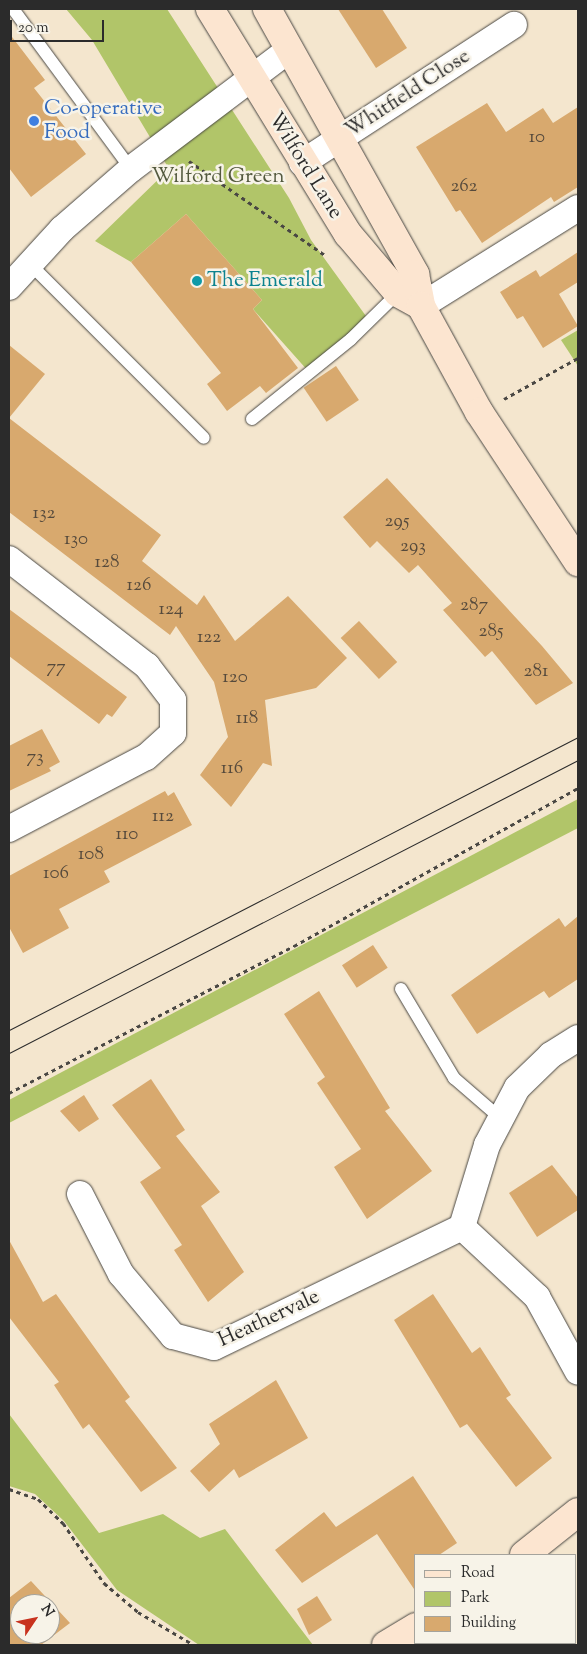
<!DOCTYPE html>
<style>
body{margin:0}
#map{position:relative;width:587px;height:1654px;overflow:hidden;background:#f4e6ce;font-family:"Sorts Mill Goudy",serif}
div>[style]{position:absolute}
.green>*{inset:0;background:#b1c569}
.building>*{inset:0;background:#d8a96e;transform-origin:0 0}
.path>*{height:3px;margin-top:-1.5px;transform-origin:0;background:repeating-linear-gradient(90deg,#494743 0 4px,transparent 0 8px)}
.roads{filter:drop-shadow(0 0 1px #494743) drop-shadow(0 0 1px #494743)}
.lane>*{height:12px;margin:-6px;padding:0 6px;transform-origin:6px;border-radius:6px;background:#fff}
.street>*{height:26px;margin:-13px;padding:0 13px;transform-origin:13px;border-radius:13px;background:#fff}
.secondary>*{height:28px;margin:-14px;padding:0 14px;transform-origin:14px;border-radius:14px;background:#fce5d0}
.tram>*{height:1px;margin:-0.5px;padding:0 0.5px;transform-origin:0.5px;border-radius:0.5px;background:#2b2b2b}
.dots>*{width:14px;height:14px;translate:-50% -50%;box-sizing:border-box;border:2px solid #f7f3e8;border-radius:50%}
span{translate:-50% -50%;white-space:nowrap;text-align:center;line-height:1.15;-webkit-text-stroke:5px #f7f3e8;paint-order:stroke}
.number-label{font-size:19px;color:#564a3c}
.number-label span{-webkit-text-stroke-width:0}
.street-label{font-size:21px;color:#2b2b2b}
.shop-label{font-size:21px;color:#366cbe}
.left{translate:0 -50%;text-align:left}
.park-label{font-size:21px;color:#53593e}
.culture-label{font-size:21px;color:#0d838f}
.frame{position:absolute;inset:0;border:10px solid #2b2b2b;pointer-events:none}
.legend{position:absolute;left:414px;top:1554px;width:162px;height:90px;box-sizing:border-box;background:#f7f3e8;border:1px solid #a5a39c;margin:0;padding:6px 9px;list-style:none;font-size:15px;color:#2b2b2b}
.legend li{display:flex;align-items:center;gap:10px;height:25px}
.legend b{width:25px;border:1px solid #a5a39c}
.north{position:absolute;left:10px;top:1594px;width:50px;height:50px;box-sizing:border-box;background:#f7f3e8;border:1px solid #a5a39c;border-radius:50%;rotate:56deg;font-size:14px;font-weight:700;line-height:20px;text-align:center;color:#2b2b2b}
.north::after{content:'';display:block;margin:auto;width:18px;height:22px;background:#c8321e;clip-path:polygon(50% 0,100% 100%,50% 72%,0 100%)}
.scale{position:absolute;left:10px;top:20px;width:94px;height:22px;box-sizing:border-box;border:2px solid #2b2b2b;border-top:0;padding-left:6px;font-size:15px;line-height:18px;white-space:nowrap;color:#2b2b2b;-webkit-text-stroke:4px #f7f3e8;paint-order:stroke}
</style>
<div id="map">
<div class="green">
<i style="clip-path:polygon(66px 9px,167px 9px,289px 198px,311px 240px,371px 323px,309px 372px,253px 309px,262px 300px,186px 214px,131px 262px,95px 241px,169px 169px,92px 40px)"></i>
<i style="clip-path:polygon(578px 330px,578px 366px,561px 340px)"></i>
<i style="clip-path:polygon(578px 799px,578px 828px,9px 1123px,9px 1100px)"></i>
<i style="clip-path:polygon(9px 1414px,99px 1533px,163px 1514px,200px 1538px,225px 1529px,313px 1645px,199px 1645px,117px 1590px,64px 1521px,35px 1494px,9px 1486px)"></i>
</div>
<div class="building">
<i style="clip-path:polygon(338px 9px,382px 9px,407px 48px,376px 68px)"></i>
<i style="clip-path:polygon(9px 33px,45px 80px,34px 88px,86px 154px,31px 197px,9px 168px)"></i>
<i style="clip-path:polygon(487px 103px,506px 132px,543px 108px,553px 123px,578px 107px,578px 187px,554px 202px,551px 197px,482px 243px,460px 210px,456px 212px,416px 147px)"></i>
<i style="clip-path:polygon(186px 214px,262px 300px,253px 309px,298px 368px,266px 393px,260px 386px,227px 411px,207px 384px,221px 373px,131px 262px)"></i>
<i style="clip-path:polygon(578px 252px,578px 282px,559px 294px,578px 326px,543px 348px,523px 316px,517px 319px,500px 292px,536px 270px,540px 277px)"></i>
<i style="clip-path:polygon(9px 345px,45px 374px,9px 418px)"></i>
<i style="left:336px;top:366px;width:41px;height:39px;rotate:56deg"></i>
<i style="clip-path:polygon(9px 418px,161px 535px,142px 561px,197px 605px,204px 595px,235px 641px,288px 596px,347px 658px,316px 688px,265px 700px,272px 766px,263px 763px,231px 807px,200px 775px,228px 737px,214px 682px,176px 626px,170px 635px,9px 512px)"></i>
<i style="clip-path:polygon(387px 478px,542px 646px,573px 683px,536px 705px,492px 651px,485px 657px,443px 610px,452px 603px,418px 565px,409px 573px,377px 541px,370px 548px,343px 517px)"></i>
<i style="clip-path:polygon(9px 609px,127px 697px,112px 717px,107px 714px,99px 724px,9px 656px)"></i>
<i style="left:359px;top:621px;width:56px;height:25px;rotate:47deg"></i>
<i style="clip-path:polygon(42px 729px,60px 762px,49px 768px,51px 771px,9px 791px,9px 746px)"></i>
<i style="clip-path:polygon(165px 791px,168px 796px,174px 792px,192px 825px,104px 871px,110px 882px,59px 909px,69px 928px,23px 953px,9px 927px,9px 876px)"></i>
<i style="clip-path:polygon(578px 916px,578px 979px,549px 998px,544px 991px,477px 1034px,451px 995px,559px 918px,565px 927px)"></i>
<i style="left:373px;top:945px;width:27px;height:37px;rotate:57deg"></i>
<i style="clip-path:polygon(319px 991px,390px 1108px,385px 1111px,432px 1171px,367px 1219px,334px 1167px,361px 1149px,317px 1083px,325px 1077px,284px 1014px)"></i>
<i style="clip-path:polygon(151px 1079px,185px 1130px,176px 1136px,220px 1192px,201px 1206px,244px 1272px,208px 1302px,174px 1250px,182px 1245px,140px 1182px,161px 1168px,112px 1105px)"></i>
<i style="clip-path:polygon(84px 1095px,99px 1119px,79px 1132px,60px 1111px)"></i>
<i style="clip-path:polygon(552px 1165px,578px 1198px,578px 1210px,537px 1237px,509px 1193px)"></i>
<i style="clip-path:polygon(9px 1240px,43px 1302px,56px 1294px,130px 1397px,125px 1401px,177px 1468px,141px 1492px,89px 1424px,83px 1429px,54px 1385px,59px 1382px,9px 1317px)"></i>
<i style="clip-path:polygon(433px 1294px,472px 1353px,480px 1347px,511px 1395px,506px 1398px,552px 1458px,516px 1487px,467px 1424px,460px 1428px,394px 1320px)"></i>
<i style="clip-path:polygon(276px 1380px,308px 1438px,239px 1478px,234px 1469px,209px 1492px,190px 1471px,220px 1444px,209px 1424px)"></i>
<i style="clip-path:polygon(413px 1476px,457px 1543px,439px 1555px,416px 1555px,416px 1592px,377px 1534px,302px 1583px,275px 1550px,324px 1512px,336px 1527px)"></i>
<i style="clip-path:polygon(evenodd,31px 1581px,70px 1623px,41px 1645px,9px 1645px,9px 1598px,31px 1581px,20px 1604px,50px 1604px,50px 1634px,20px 1634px,20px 1604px)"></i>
<i style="clip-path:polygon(317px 1596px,332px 1620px,309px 1635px,297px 1609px)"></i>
</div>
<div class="path">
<i style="left:189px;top:161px;width:167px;rotate:34.7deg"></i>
<i style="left:504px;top:399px;width:85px;rotate:-29deg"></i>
<i style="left:9px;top:1093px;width:321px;rotate:-27.3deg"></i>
<i style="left:294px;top:946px;width:325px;rotate:-29.1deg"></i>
<i style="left:9px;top:1489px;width:31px;rotate:19deg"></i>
<i style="left:38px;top:1499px;width:35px;rotate:44deg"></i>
<i style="left:63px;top:1523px;width:73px;rotate:55.7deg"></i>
<i style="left:104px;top:1583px;width:45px;rotate:40.5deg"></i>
<i style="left:138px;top:1612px;width:65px;rotate:30.5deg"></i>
</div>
<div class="roads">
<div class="lane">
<i style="left:13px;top:9px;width:199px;rotate:53.6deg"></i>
<i style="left:29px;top:263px;width:247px;rotate:45deg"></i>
<i style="left:252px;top:419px;width:127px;rotate:-38.9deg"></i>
<i style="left:351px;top:339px;width:66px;rotate:-44.4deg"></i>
<i style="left:401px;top:989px;width:104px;rotate:59.2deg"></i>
<i style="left:454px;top:1078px;width:60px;rotate:40.9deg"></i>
</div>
<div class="street">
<i style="left:302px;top:163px;width:253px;rotate:-33.1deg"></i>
<i style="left:9px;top:287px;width:79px;rotate:-47.6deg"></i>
<i style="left:62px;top:229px;width:91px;rotate:-41deg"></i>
<i style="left:131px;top:169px;width:199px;rotate:-37deg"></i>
<i style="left:421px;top:306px;width:185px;rotate:-32deg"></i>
<i style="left:9px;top:559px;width:175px;rotate:37.8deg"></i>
<i style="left:147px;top:666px;width:43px;rotate:52.6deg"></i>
<i style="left:173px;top:700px;width:33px;rotate:90deg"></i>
<i style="left:173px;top:733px;width:36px;rotate:138deg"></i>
<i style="left:146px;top:757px;width:155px;rotate:152.3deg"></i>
<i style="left:578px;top:1038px;width:32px;rotate:148deg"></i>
<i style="left:551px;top:1055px;width:47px;rotate:135.9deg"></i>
<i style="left:517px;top:1088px;width:64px;rotate:117.8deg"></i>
<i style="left:487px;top:1145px;width:86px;rotate:107deg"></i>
<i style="left:462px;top:1227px;width:103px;rotate:43deg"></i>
<i style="left:537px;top:1297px;width:85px;rotate:61.3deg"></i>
<i style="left:80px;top:1194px;width:90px;rotate:62.9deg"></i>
<i style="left:121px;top:1274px;width:81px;rotate:50deg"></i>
<i style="left:173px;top:1336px;width:42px;rotate:15deg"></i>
<i style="left:214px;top:1347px;width:276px;rotate:-25.8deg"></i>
<i style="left:528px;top:1643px;width:3px;rotate:45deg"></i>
</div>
<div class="secondary">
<i style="left:210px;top:9px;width:264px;rotate:58.5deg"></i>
<i style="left:348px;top:234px;width:77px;rotate:49.7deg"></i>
<i style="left:398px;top:293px;width:26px;rotate:29deg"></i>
<i style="left:267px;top:9px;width:304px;rotate:60.8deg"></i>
<i style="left:415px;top:274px;width:33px;rotate:79deg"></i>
<i style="left:421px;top:306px;width:121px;rotate:61.3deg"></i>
<i style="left:479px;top:412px;width:180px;rotate:56.6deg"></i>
<i style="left:524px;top:1555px;width:69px;rotate:-38.5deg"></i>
<i style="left:386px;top:1645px;width:35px;rotate:-31deg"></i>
</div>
</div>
<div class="tram">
<i style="left:9px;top:1030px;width:640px;rotate:-27.25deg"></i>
<i style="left:9px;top:1053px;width:640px;rotate:-27.25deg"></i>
</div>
<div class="dots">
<i style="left:34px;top:121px;background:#3f7fe0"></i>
<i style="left:197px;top:281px;background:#0f9aa8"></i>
</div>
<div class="number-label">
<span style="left:537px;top:138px">10</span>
<span style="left:464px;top:187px">262</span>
<span style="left:44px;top:514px">132</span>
<span style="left:397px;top:522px">295</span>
<span style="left:76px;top:540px">130</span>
<span style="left:413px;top:547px">293</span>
<span style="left:107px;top:563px">128</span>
<span style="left:139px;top:586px">126</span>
<span style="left:474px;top:606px">287</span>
<span style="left:171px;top:610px">124</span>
<span style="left:491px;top:632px">285</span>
<span style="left:209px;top:638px">122</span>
<span style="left:56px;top:668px">77</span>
<span style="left:536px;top:672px">281</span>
<span style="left:235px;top:678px">120</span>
<span style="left:247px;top:719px">118</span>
<span style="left:35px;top:758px">73</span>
<span style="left:232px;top:769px">116</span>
<span style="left:163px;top:817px">112</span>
<span style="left:127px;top:835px">110</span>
<span style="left:91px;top:855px">108</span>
<span style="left:56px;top:874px">106</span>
</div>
<div class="street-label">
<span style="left:408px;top:94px;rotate:-33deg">Whitfield Close</span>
<span style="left:305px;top:166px;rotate:58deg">Wilford Lane</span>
<span style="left:269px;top:1319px;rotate:-25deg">Heathervale</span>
</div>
<div class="shop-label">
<span class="left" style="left:44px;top:121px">Co-operative<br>Food</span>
</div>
<div class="park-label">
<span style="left:218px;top:177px">Wilford Green</span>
</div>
<div class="culture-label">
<span class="left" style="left:207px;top:281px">The Emerald</span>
</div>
<div class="frame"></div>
<ul class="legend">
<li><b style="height:6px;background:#fce5d0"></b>Road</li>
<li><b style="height:14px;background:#b1c569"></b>Park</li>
<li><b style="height:14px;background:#d8a96e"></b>Building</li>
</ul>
<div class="north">N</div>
<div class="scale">20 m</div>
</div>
